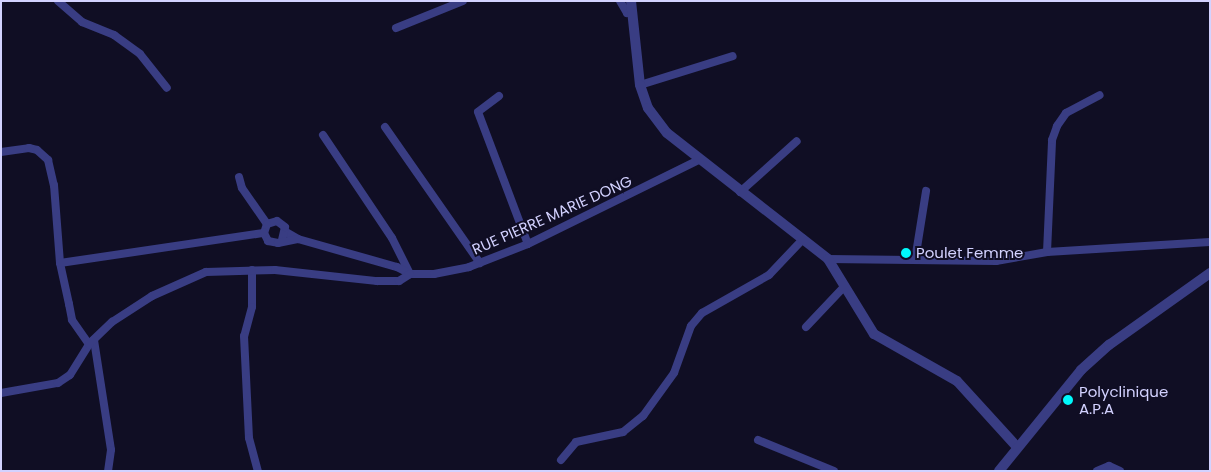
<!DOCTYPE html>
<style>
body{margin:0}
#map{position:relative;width:1211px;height:472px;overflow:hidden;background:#100e24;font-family:Poppins,sans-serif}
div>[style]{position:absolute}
.minor>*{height:8px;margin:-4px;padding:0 4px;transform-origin:4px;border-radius:4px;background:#393d83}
.tertiary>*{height:10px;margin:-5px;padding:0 5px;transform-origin:5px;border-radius:5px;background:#393d83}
.dots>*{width:14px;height:14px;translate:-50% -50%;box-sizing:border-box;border:2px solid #100e24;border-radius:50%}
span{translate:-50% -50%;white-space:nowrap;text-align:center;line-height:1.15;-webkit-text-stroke:4px #100e24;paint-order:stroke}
.street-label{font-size:15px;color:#d3d2ff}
.poi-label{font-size:15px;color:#d3d2ff}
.left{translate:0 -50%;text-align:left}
.frame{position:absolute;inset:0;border:2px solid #d3d2ff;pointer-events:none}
</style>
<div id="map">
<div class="minor">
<i style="left:58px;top:1px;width:32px;rotate:41deg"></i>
<i style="left:82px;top:22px;width:35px;rotate:22deg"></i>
<i style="left:114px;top:35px;width:32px;rotate:36deg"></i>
<i style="left:140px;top:54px;width:43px;rotate:51.5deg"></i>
<i style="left:620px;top:1px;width:14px;rotate:60deg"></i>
<i style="left:627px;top:13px;width:5px"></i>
<i style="left:396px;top:28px;width:72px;rotate:-21.9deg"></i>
<i style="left:640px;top:85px;width:97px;rotate:-17.3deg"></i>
<i style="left:499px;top:96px;width:26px;rotate:143deg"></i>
<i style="left:478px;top:112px;width:141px;rotate:69.3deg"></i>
<i style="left:385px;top:127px;width:166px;rotate:55.1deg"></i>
<i style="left:323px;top:135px;width:124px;rotate:56.2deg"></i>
<i style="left:392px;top:238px;width:40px;rotate:63.4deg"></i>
<i style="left:1px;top:152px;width:28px;rotate:-8deg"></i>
<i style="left:29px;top:148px;width:8px;rotate:14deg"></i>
<i style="left:37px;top:150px;width:15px;rotate:42deg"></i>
<i style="left:48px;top:160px;width:26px;rotate:77deg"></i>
<i style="left:54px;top:185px;width:78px;rotate:85.6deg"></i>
<i style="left:60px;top:263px;width:42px;rotate:77.6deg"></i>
<i style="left:69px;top:304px;width:16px;rotate:79deg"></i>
<i style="left:72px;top:320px;width:29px;rotate:55deg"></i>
<i style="left:239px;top:177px;width:11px;rotate:75deg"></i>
<i style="left:242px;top:188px;width:44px;rotate:55.2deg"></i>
<i style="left:740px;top:192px;width:76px;rotate:-41.8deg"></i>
<i style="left:286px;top:232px;width:14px;rotate:30deg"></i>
<i style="left:298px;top:239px;width:103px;rotate:15.8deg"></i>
<i style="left:397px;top:267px;width:15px;rotate:28deg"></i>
<i style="left:410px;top:274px;width:24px"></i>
<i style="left:434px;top:274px;width:36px;rotate:-11deg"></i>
<i style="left:469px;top:267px;width:63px;rotate:-21.3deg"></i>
<i style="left:528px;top:244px;width:191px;rotate:-26.2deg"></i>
<i style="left:282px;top:240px;width:13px;rotate:-77deg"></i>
<i style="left:285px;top:227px;width:10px;rotate:-143deg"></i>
<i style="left:277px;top:221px;width:10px;rotate:163deg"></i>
<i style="left:267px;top:224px;width:9px;rotate:108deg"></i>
<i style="left:264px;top:233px;width:9px;rotate:63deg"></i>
<i style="left:268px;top:241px;width:10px;rotate:11deg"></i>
<i style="left:278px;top:243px;width:20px;rotate:-11deg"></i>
<i style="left:1047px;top:252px;width:112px;rotate:-87.4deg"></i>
<i style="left:1052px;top:140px;width:15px;rotate:-70deg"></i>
<i style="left:1057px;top:126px;width:16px;rotate:-55deg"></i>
<i style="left:1066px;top:113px;width:38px;rotate:-28deg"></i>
<i style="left:828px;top:259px;width:168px;rotate:0.7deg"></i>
<i style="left:996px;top:261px;width:52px;rotate:-10deg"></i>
<i style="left:1047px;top:252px;width:163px;rotate:-3.5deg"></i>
<i style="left:915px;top:260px;width:70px;rotate:-80.9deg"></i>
<i style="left:60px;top:263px;width:206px;rotate:-8.4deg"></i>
<i style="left:252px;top:270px;width:37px;rotate:90deg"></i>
<i style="left:252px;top:307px;width:30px;rotate:105deg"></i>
<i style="left:244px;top:336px;width:102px;rotate:87.2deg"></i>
<i style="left:249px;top:438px;width:34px;rotate:75deg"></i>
<i style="left:806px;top:327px;width:55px;rotate:-46.5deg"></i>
<i style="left:94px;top:340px;width:111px;rotate:81.2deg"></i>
<i style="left:111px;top:450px;width:21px;rotate:98deg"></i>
<i style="left:1px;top:393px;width:58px;rotate:-10deg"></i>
<i style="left:58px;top:383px;width:14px;rotate:-34deg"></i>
<i style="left:70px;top:375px;width:36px;rotate:-58deg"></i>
<i style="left:89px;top:344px;width:32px;rotate:-44deg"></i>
<i style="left:112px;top:322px;width:48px;rotate:-33deg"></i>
<i style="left:152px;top:296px;width:59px;rotate:-24deg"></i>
<i style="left:206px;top:272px;width:69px;rotate:-1.7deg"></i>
<i style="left:275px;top:270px;width:103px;rotate:6.2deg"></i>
<i style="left:377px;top:281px;width:22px"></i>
<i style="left:399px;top:281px;width:13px;rotate:-32deg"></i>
<i style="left:758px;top:440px;width:82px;rotate:22.2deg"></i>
<i style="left:561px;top:460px;width:23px;rotate:-50deg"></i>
<i style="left:576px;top:442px;width:48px;rotate:-12deg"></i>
<i style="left:623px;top:432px;width:26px;rotate:-39deg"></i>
<i style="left:643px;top:416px;width:53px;rotate:-54.2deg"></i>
<i style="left:674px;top:373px;width:50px;rotate:-70.1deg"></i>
<i style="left:691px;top:326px;width:17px;rotate:-50deg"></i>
<i style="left:702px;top:313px;width:77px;rotate:-29.6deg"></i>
<i style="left:769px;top:275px;width:50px;rotate:-46.6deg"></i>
<i style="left:1097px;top:471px;width:13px;rotate:-23deg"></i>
<i style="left:1109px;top:466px;width:12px;rotate:24deg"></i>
</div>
<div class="tertiary">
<i style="left:631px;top:1px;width:84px;rotate:83.9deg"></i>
<i style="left:640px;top:85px;width:24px;rotate:71deg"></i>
<i style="left:648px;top:108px;width:31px;rotate:53deg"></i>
<i style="left:667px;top:133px;width:204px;rotate:38deg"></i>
<i style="left:828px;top:259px;width:88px;rotate:58.5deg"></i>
<i style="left:874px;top:334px;width:95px;rotate:29.5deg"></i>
<i style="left:957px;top:381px;width:89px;rotate:47.7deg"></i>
<i style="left:999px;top:471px;width:130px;rotate:-50.9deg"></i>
<i style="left:1081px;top:370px;width:38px;rotate:-42deg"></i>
<i style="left:1109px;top:345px;width:124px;rotate:-35.5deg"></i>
</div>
<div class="dots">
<i style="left:906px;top:253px;background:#00f9fc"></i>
<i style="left:1068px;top:400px;background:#00f9fc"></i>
</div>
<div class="street-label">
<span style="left:552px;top:215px;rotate:-24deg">RUE PIERRE MARIE DONG</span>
</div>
<div class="poi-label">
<span class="left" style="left:916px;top:253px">Poulet Femme</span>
<span class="left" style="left:1079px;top:400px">Polyclinique<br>A.P.A</span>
</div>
<div class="frame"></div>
</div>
